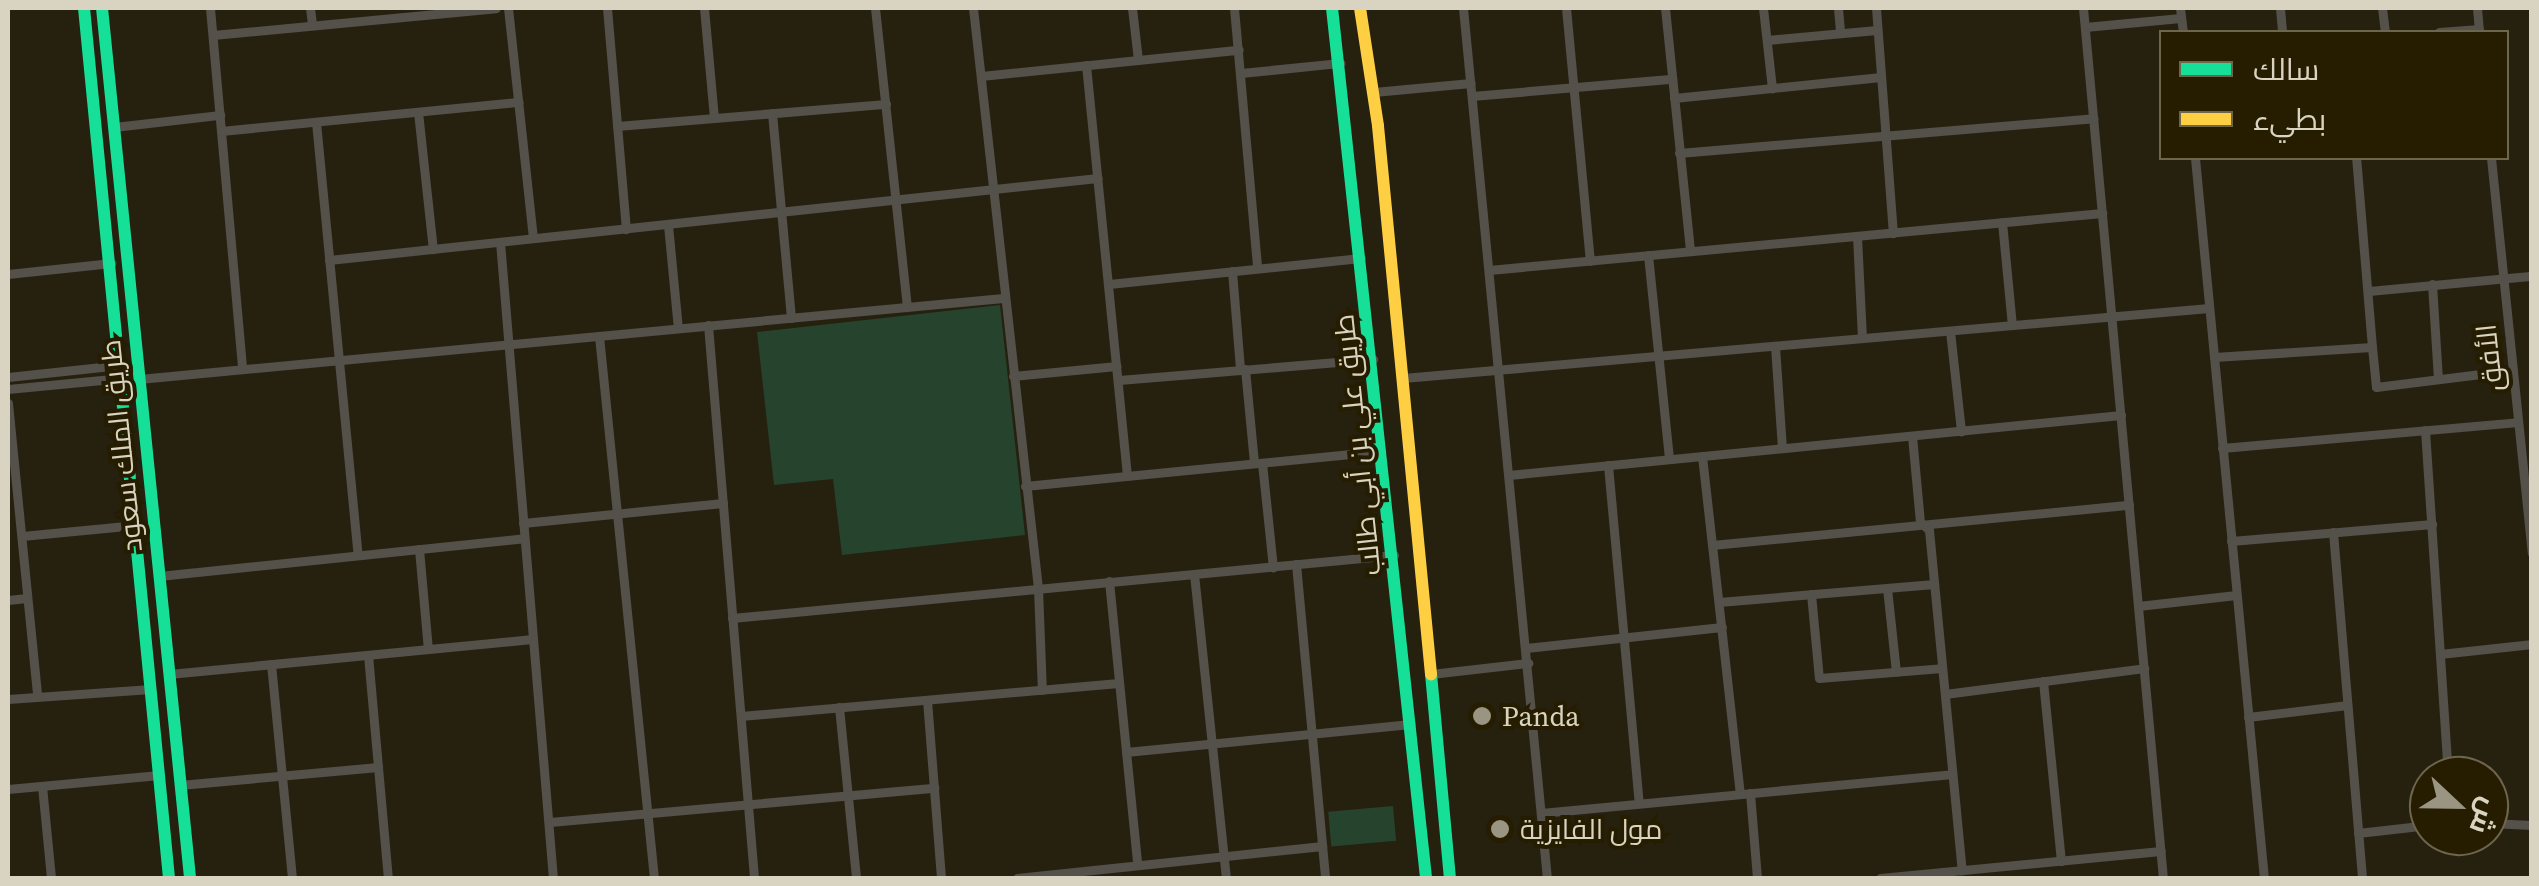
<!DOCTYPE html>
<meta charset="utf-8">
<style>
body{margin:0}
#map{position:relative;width:2539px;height:886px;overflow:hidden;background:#26200f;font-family:"Source Serif 4",Cairo,serif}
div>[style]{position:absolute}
.green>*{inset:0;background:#26432d;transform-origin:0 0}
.street>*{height:9px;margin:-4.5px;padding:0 4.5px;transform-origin:4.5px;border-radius:4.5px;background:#54504a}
.fast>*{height:12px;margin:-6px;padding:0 6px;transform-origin:6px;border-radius:6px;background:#16e098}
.slow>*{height:12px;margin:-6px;padding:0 6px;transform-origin:6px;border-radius:6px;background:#ffcf43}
.dots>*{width:28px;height:28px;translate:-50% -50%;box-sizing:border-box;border:5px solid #261c00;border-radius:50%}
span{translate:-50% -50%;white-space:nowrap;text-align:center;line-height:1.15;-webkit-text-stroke:8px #261c00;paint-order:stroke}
.street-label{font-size:28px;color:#d9d3c1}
.poi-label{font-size:28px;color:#d9d3c1}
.left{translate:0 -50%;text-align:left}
.frame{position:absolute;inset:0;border:10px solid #d9d3c1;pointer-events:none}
.legend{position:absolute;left:2159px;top:30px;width:350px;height:130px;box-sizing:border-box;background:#261c00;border:2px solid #6e654d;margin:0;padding:12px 18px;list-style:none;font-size:30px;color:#d9d3c1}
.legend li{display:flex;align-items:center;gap:20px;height:50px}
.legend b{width:50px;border:2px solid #6e654d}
.north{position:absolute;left:2409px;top:756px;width:100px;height:100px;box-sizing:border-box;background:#261c00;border:2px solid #6e654d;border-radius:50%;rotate:112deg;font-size:28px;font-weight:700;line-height:40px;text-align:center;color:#d9d3c1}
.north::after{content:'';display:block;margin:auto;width:35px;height:45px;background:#9a9483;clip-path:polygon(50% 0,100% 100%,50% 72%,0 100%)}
</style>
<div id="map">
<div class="green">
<i style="clip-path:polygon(1000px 305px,1025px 535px,842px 555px,833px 479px,774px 485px,757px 332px)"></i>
<i style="left:1393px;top:806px;width:35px;height:65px;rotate:85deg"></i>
</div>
<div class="street">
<i style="left:210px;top:8px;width:362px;rotate:84.9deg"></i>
<i style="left:310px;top:8px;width:17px;rotate:83deg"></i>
<i style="left:508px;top:8px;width:231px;rotate:83.8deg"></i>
<i style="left:607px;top:8px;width:222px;rotate:85.1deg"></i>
<i style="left:704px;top:8px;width:110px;rotate:84.8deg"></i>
<i style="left:875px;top:8px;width:301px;rotate:83.9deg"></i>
<i style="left:973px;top:8px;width:584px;rotate:83.61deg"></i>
<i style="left:1038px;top:588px;width:102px;rotate:87.8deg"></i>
<i style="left:1132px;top:8px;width:52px;rotate:83.4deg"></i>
<i style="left:1234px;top:8px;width:261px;rotate:84.9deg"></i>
<i style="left:1463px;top:8px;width:874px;rotate:84.49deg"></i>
<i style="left:1566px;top:8px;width:254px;rotate:84.6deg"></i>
<i style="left:1665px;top:8px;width:244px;rotate:84.1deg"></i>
<i style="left:1763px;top:8px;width:81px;rotate:83.6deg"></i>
<i style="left:1838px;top:8px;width:25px;rotate:85deg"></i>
<i style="left:1876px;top:8px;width:226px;rotate:85.7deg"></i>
<i style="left:2083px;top:8px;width:874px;rotate:84.75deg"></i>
<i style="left:2180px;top:8px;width:24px;rotate:83deg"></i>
<i style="left:2280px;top:8px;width:24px;rotate:85deg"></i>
<i style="left:2382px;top:8px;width:24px;rotate:83deg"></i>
<i style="left:2477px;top:8px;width:24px;rotate:85deg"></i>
<i style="left:2085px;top:27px;width:96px;rotate:-5.4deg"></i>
<i style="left:2439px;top:32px;width:40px;rotate:-4.3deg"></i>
<i style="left:213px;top:35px;width:284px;rotate:-5.4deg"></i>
<i style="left:1767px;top:40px;width:110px;rotate:-5.2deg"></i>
<i style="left:1086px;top:65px;width:413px;rotate:84.3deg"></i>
<i style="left:1241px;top:73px;width:100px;rotate:-5.8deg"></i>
<i style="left:981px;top:76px;width:259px;rotate:-5.8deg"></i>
<i style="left:1374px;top:92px;width:97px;rotate:-5.3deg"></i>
<i style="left:1472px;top:96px;width:201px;rotate:-4.9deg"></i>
<i style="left:1674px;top:98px;width:208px;rotate:-5.8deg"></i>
<i style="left:418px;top:112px;width:138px;rotate:83.8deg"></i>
<i style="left:772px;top:113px;width:206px;rotate:84.7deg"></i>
<i style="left:316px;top:122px;width:435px;rotate:84.5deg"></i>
<i style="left:617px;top:126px;width:270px;rotate:-4.7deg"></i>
<i style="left:114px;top:127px;width:107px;rotate:-6.5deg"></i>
<i style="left:221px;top:131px;width:299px;rotate:-5.6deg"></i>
<i style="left:1679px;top:153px;width:416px;rotate:-4.8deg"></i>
<i style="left:2195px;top:158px;width:723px;rotate:84.53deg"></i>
<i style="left:2491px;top:158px;width:397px;rotate:84.1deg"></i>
<i style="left:2002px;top:222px;width:103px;rotate:84.5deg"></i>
<i style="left:668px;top:225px;width:103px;rotate:84.5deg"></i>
<i style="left:1857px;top:236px;width:102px;rotate:87.2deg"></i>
<i style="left:500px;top:242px;width:638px;rotate:85.24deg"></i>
<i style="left:1648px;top:255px;width:205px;rotate:84.1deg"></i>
<i style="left:329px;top:260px;width:773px;rotate:-6.09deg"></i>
<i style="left:1489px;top:270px;width:616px;rotate:-5.31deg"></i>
<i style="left:1232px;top:271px;width:98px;rotate:85.3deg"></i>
<i style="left:8px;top:274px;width:104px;rotate:-6.1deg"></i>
<i style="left:1109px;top:284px;width:253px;rotate:-5.9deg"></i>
<i style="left:2432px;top:284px;width:95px;rotate:86.4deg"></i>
<i style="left:2369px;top:291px;width:164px;rotate:-5.3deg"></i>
<i style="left:708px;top:325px;width:555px;rotate:85.24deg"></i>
<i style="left:1950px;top:331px;width:101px;rotate:83.7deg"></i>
<i style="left:599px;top:336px;width:545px;rotate:84.21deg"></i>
<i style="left:1775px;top:346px;width:102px;rotate:86.1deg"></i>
<i style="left:2372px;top:347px;width:40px;rotate:84.3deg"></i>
<i style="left:2376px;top:387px;width:138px;rotate:-7.1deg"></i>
<i style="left:2214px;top:357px;width:158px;rotate:-3.6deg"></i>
<i style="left:2372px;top:347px;width:190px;rotate:-94.8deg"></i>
<i style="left:1245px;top:369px;width:94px;rotate:84.5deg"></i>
<i style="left:1013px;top:376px;width:104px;rotate:-5.5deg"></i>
<i style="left:8px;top:377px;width:113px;rotate:-6.1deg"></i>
<i style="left:1403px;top:378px;width:809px;rotate:-4.96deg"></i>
<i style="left:139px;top:379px;width:868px;rotate:-5.36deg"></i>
<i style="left:1119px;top:380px;width:255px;rotate:-4.7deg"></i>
<i style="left:8px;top:389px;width:115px;rotate:-5.5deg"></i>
<i style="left:8px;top:403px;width:294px;rotate:84.3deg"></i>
<i style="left:2425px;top:430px;width:347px;rotate:86.2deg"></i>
<i style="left:1912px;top:436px;width:86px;rotate:84.7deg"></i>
<i style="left:1920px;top:522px;width:12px;rotate:42deg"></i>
<i style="left:1929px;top:530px;width:342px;rotate:84.5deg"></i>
<i style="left:2222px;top:448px;width:297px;rotate:-5deg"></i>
<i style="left:1702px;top:456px;width:340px;rotate:83.6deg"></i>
<i style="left:1262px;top:463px;width:105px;rotate:84deg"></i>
<i style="left:1608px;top:465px;width:339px;rotate:84.8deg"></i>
<i style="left:1509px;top:475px;width:615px;rotate:-5.6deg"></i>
<i style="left:1025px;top:486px;width:358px;rotate:-5.6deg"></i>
<i style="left:523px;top:523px;width:201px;rotate:-5.7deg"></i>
<i style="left:2333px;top:532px;width:347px;rotate:85.2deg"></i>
<i style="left:22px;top:536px;width:115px;rotate:-5.5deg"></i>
<i style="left:2231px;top:541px;width:202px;rotate:-4.8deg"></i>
<i style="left:1712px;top:545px;width:419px;rotate:-5.5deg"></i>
<i style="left:419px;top:549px;width:100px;rotate:84.9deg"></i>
<i style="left:1296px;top:564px;width:315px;rotate:84.7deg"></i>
<i style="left:1194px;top:574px;width:306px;rotate:84deg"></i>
<i style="left:159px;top:576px;width:367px;rotate:-5.9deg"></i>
<i style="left:1109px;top:581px;width:284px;rotate:84.3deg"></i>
<i style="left:1887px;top:588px;width:84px;rotate:83.9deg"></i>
<i style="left:1811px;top:594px;width:84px;rotate:84.6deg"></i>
<i style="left:1819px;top:678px;width:123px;rotate:-4.6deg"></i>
<i style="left:8px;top:600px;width:19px;rotate:-6deg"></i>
<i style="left:1719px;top:602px;width:216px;rotate:-4.8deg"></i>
<i style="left:2138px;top:606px;width:99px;rotate:-6.4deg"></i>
<i style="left:732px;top:618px;width:665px;rotate:-5.44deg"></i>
<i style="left:1526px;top:648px;width:197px;rotate:-6.1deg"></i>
<i style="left:2440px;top:654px;width:93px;rotate:-6.2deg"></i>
<i style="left:368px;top:655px;width:224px;rotate:84.9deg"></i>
<i style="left:271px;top:664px;width:215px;rotate:84.4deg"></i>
<i style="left:169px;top:674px;width:365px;rotate:-5.5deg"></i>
<i style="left:1431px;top:674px;width:98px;rotate:-6.5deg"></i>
<i style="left:2043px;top:681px;width:181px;rotate:84.3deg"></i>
<i style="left:1945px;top:694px;width:201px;rotate:-7.4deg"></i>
<i style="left:8px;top:699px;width:143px;rotate:-4deg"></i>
<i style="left:927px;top:700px;width:179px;rotate:85.5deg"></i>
<i style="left:839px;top:707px;width:172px;rotate:84.3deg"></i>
<i style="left:741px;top:716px;width:379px;rotate:-5deg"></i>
<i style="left:2248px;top:717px;width:100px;rotate:-6.9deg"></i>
<i style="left:1126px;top:752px;width:286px;rotate:-5.6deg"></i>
<i style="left:180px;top:785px;width:199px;rotate:-5.2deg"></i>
<i style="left:42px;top:786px;width:92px;rotate:84.4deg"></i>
<i style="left:8px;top:789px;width:152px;rotate:-5.3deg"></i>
<i style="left:1750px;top:793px;width:85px;rotate:85.3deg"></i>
<i style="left:1541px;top:813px;width:413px;rotate:-5.4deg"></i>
<i style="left:550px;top:822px;width:386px;rotate:-5.1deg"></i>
<i style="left:2489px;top:823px;width:43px;rotate:2.7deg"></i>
<i style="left:2358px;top:833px;width:71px;rotate:-6.4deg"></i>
<i style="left:1017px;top:878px;width:307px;rotate:-6deg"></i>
<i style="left:1880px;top:878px;width:282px;rotate:-5.5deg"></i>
</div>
<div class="fast">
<i style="left:84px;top:8px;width:874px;rotate:84.42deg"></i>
<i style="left:102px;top:8px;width:874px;rotate:84.22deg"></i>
<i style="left:1332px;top:8px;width:875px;rotate:83.83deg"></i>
<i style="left:1431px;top:674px;width:205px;rotate:84.7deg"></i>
</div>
<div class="slow">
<i style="left:1360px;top:8px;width:119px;rotate:81.3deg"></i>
<i style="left:1378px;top:126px;width:551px;rotate:84.48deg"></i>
</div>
<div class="dots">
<i style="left:1482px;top:716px;background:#9a9483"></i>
<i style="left:1500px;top:829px;background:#9a9483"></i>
</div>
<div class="street-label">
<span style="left:2489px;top:358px;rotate:-96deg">الأفق</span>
<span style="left:1357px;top:445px;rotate:-96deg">طريق علي بن أبي طالب</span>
<span style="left:121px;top:446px;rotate:-96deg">طريق الملك سعود</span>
</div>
<div class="poi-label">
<span class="left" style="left:1502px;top:716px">Panda</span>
<span class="left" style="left:1520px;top:829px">مول الفايزية</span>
</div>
<div class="frame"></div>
<ul class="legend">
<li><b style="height:12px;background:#16e098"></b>سالك</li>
<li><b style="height:12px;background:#ffcf43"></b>بطيء</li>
</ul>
<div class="north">ش</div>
</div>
